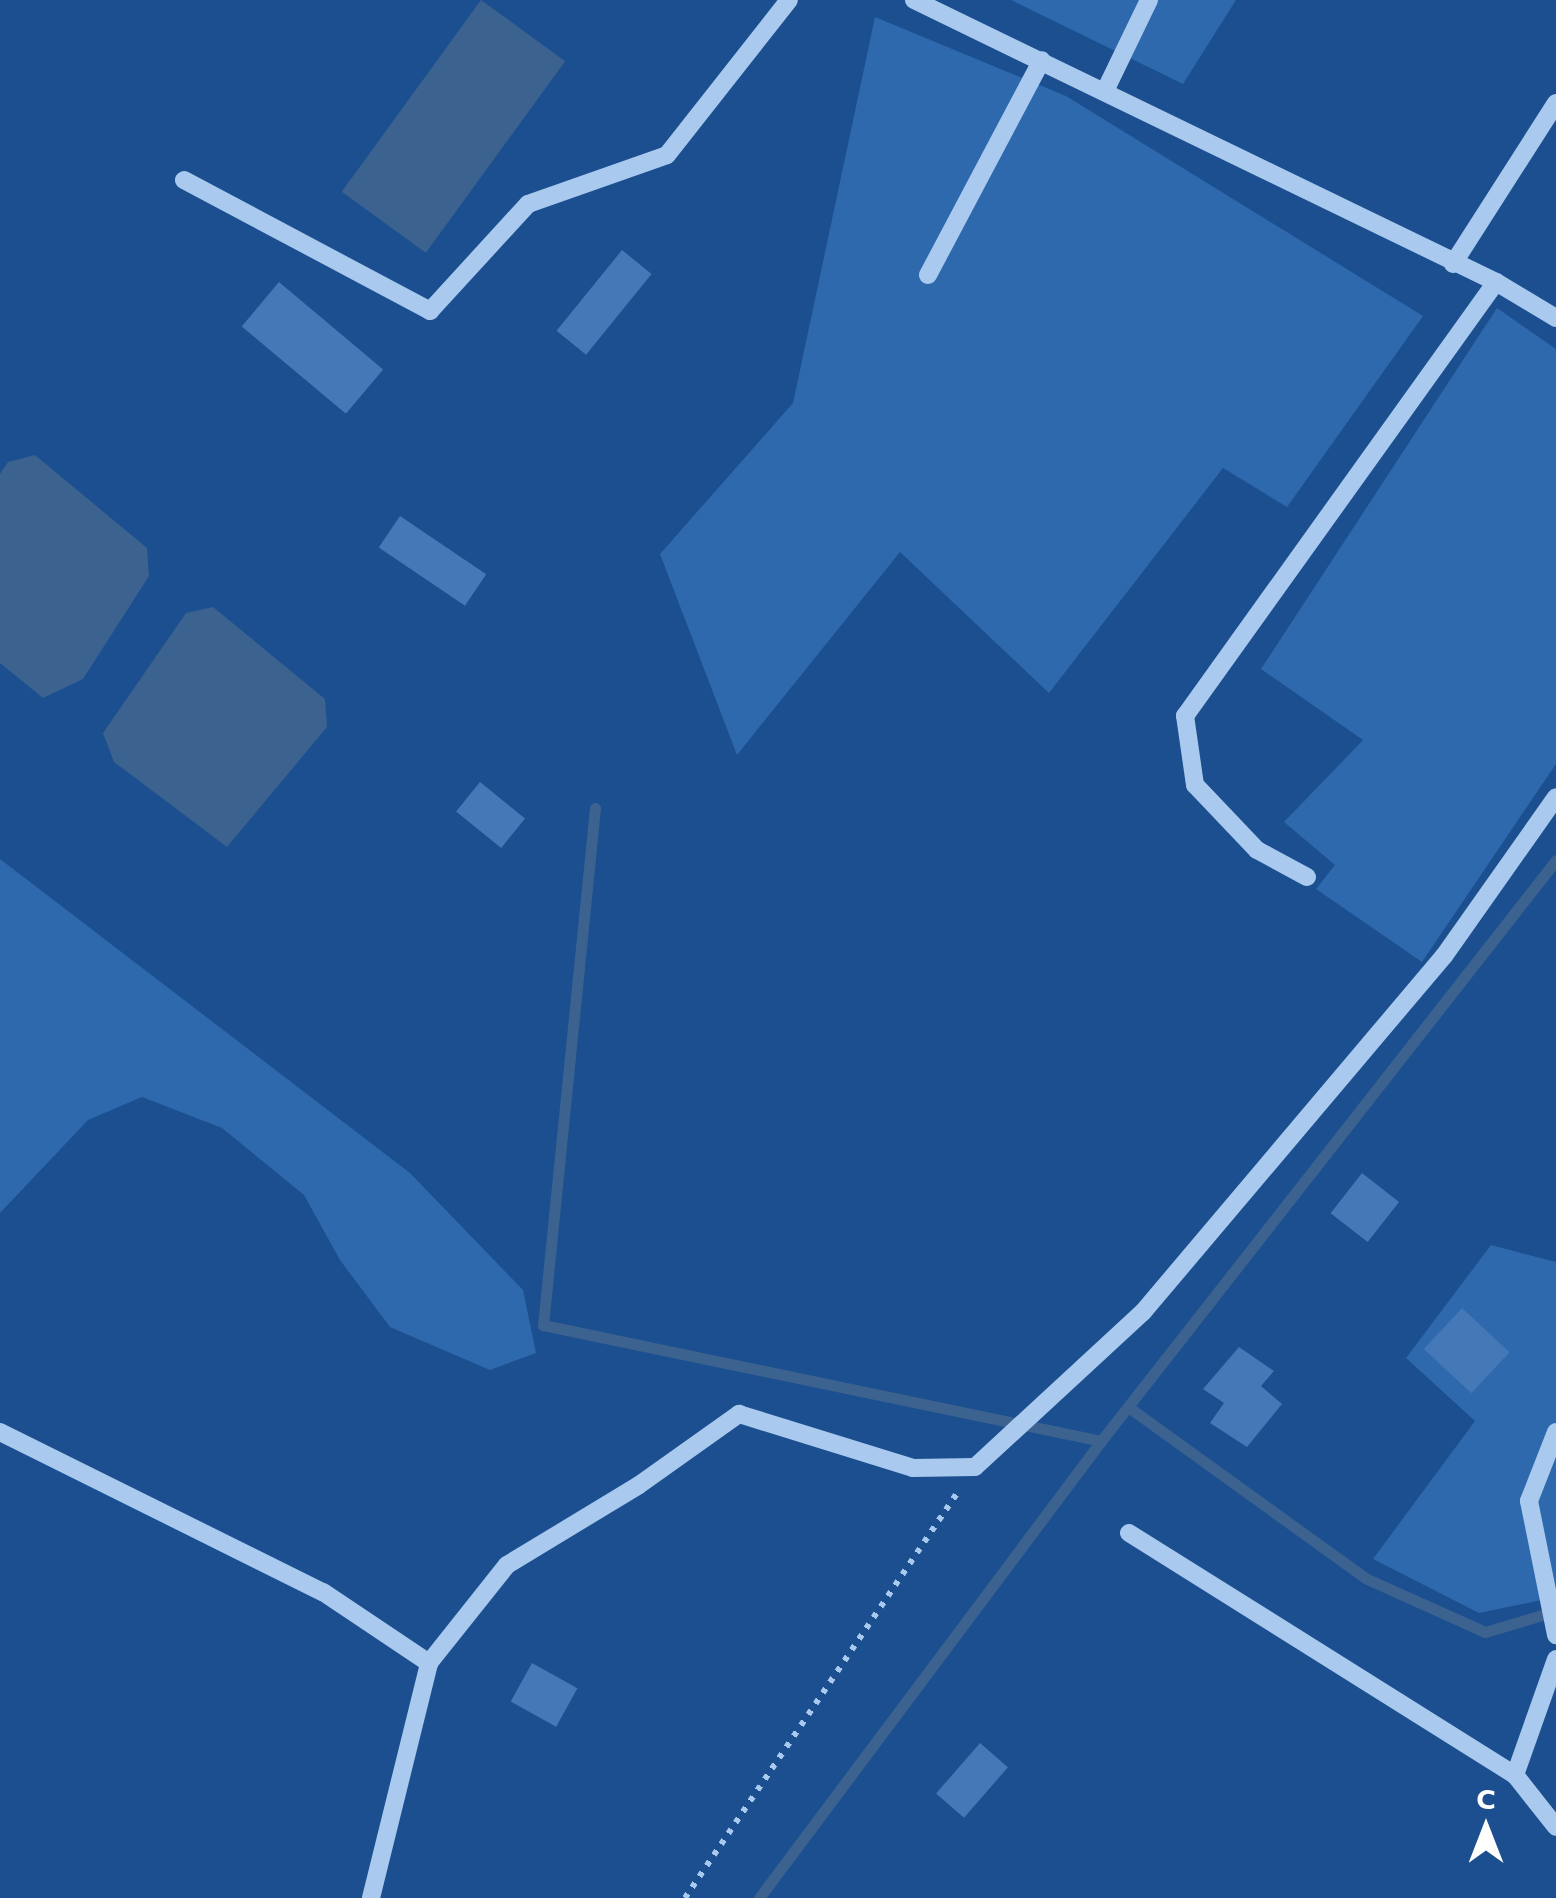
<!DOCTYPE html>
<meta charset="utf-8">
<style>
body{margin:0}
#map{position:relative;width:1556px;height:1898px;overflow:hidden;background:#1b4f8f;font-family:Commissioner,sans-serif}
div>[style]{position:absolute}
.green>*{inset:0;background:#2e69ad}
.water>*{inset:0;background:#3c6290;transform-origin:0 0}
.stream>*{height:11px;margin:-5.5px;padding:0 5.5px;transform-origin:5.5px;border-radius:5.5px;background:#3c6290}
.building>*{inset:0;background:#4478b7;transform-origin:0 0}
.path>*{height:6px;margin-top:-3px;transform-origin:0;background:repeating-linear-gradient(90deg,#a9c9ee 0 5px,transparent 0 13px)}
.minor>*{height:18px;margin:-9px;padding:0 9px;transform-origin:9px;border-radius:9px;background:#a9c9ee}
span{translate:-50% -50%;white-space:nowrap;text-align:center;line-height:1.15;-webkit-text-stroke:9px #1b4f8f;paint-order:stroke}
.north{position:absolute;left:1436px;top:1778px;width:100px;height:100px;-webkit-text-stroke:8px #1b4f8f;paint-order:stroke;rotate:0deg;font-size:28px;font-weight:700;line-height:40px;text-align:center;color:#fff}
.north::after{content:'';display:block;margin:auto;width:35px;height:45px;background:#fff;clip-path:polygon(50% 0,100% 100%,50% 72%,0 100%)}
</style>
<div id="map">
<div class="green">
<i style="clip-path:polygon(1011px 0,1236px 0,1183px 84px)"></i>
<i style="clip-path:polygon(875px 17px,1066px 96px,1423px 316px,1287px 507px,1223px 468px,1049px 693px,900px 552px,737px 755px,660px 554px,793px 403px)"></i>
<i style="clip-path:polygon(1497px 308px,1556px 349px,1556px 764px,1422px 962px,1316px 889px,1335px 865px,1284px 822px,1363px 740px,1261px 669px)"></i>
<i style="clip-path:polygon(0 859px,410px 1173px,523px 1290px,536px 1353px,490px 1370px,390px 1327px,340px 1260px,304px 1195px,222px 1128px,142px 1097px,88px 1120px,0 1213px)"></i>
<i style="clip-path:polygon(1491px 1245px,1556px 1262px,1556px 1597px,1479px 1613px,1373px 1559px,1475px 1421px,1406px 1358px)"></i>
</div>
<div class="water">
<i style="left:481px;top:0;width:104px;height:237px;rotate:36deg"></i>
<i style="clip-path:polygon(35px 455px,147px 548px,149px 576px,83px 679px,43px 698px,0 663px,0 474px,8px 462px)"></i>
<i style="clip-path:polygon(213px 607px,325px 699px,327px 727px,227px 847px,114px 762px,103px 733px,186px 613px)"></i>
</div>
<div class="stream">
<i style="left:595px;top:808px;width:520px;rotate:95.74deg"></i>
<i style="left:543px;top:1325px;width:570px;rotate:11.74deg"></i>
<i style="left:1131px;top:1409px;width:289px;rotate:35.8deg"></i>
<i style="left:1365px;top:1578px;width:132px;rotate:24.2deg"></i>
<i style="left:1485px;top:1632px;width:74px;rotate:-16.5deg"></i>
<i style="left:759px;top:1898px;width:571px;rotate:-53.19deg"></i>
<i style="left:1101px;top:1441px;width:738px;rotate:-51.93deg"></i>
</div>
<div class="building">
<i style="left:622px;top:250px;width:38px;height:104px;rotate:39deg"></i>
<i style="left:279px;top:282px;width:136px;height:58px;rotate:40deg"></i>
<i style="left:400px;top:516px;width:104px;height:38px;rotate:34deg"></i>
<i style="left:480px;top:782px;width:58px;height:38px;rotate:39deg"></i>
<i style="left:1362px;top:1173px;width:47px;height:51px;rotate:38deg"></i>
<i style="left:1462px;top:1308px;width:65px;height:56px;rotate:43deg"></i>
<i style="clip-path:polygon(1239px 1347px,1274px 1371px,1261px 1386px,1282px 1404px,1247px 1447px,1210px 1423px,1224px 1403px,1203px 1389px)"></i>
<i style="left:532px;top:1663px;width:52px;height:44px;rotate:29deg"></i>
<i style="left:980px;top:1743px;width:37px;height:67px;rotate:41deg"></i>
</div>
<div class="path">
<i style="left:685px;top:1898px;width:488px;rotate:-56.1deg"></i>
</div>
<div class="minor">
<i style="left:914px;top:0;width:647px;rotate:25.85deg"></i>
<i style="left:1496px;top:282px;width:70px;rotate:31deg"></i>
<i style="left:1105px;top:91px;width:101px;rotate:-64.2deg"></i>
<i style="left:184px;top:180px;width:279px;rotate:28deg"></i>
<i style="left:430px;top:311px;width:145px;rotate:-47.5deg"></i>
<i style="left:528px;top:204px;width:147px;rotate:-19.4deg"></i>
<i style="left:667px;top:155px;width:197px;rotate:-51.8deg"></i>
<i style="left:1453px;top:264px;width:191px;rotate:-57.4deg"></i>
<i style="left:928px;top:275px;width:243px;rotate:-62.1deg"></i>
<i style="left:1307px;top:877px;width:57px;rotate:-151.6deg"></i>
<i style="left:1257px;top:850px;width:90px;rotate:-133.6deg"></i>
<i style="left:1195px;top:785px;width:70px;rotate:-98.2deg"></i>
<i style="left:1185px;top:716px;width:534px;rotate:-54.38deg"></i>
<i style="left:0;top:1432px;width:360px;rotate:26.4deg"></i>
<i style="left:323px;top:1592px;width:128px;rotate:33.8deg"></i>
<i style="left:429px;top:1663px;width:125px;rotate:-51.5deg"></i>
<i style="left:507px;top:1565px;width:154px;rotate:-31.2deg"></i>
<i style="left:639px;top:1485px;width:123px;rotate:-35.4deg"></i>
<i style="left:739px;top:1414px;width:182px;rotate:17.2deg"></i>
<i style="left:913px;top:1468px;width:62px;rotate:-0.9deg"></i>
<i style="left:975px;top:1467px;width:229px;rotate:-42.7deg"></i>
<i style="left:1143px;top:1312px;width:466px;rotate:-49.8deg"></i>
<i style="left:1444px;top:956px;width:194px;rotate:-54.8deg"></i>
<i style="left:1556px;top:1432px;width:74px;rotate:111.4deg"></i>
<i style="left:1529px;top:1501px;width:137px;rotate:78.6deg"></i>
<i style="left:1129px;top:1533px;width:456px;rotate:32.1deg"></i>
<i style="left:1515px;top:1775px;width:66px;rotate:51.7deg"></i>
<i style="left:1515px;top:1775px;width:123px;rotate:-70.5deg"></i>
<i style="left:371px;top:1898px;width:242px;rotate:-76.1deg"></i>
</div>
<div class="north">С</div>
</div>
